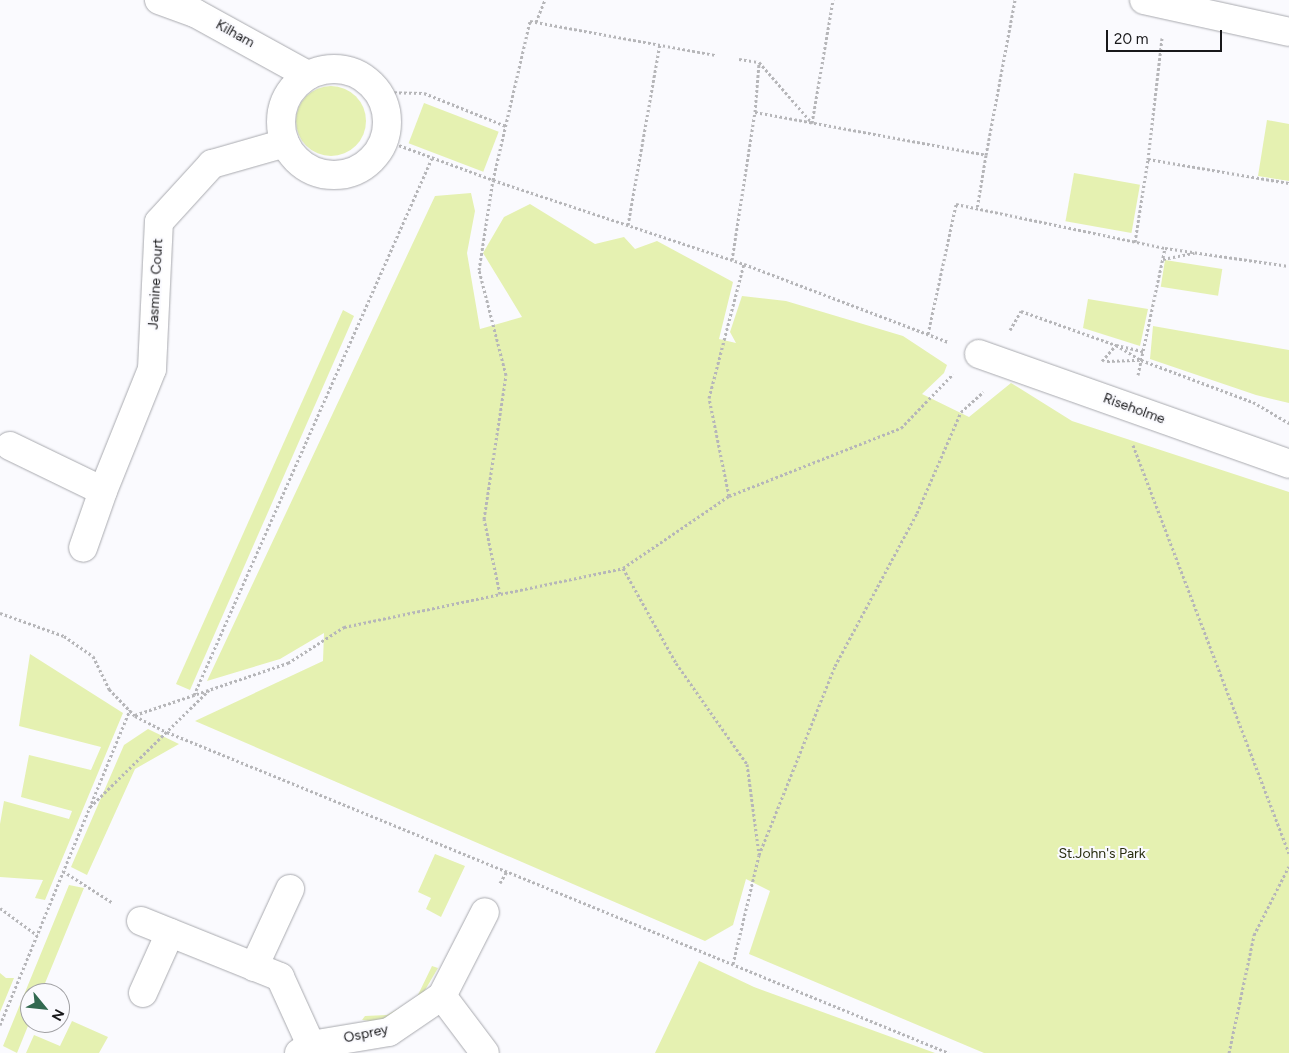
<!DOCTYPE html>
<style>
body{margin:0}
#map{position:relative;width:1289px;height:1053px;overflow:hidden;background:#fafafe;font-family:Figtree,sans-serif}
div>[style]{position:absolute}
.green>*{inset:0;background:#e5f1b1;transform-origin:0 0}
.round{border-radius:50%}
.path>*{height:3px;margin-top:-1.5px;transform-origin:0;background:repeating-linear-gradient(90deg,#b6b6b9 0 2.5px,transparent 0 5px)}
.roads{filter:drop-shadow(0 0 1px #a9aaaf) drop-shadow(0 0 1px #a9aaaf)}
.minor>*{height:28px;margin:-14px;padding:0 14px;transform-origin:14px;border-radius:14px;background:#fff}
.minor>.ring{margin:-14px;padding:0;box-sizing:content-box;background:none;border:28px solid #fff;border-radius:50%}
span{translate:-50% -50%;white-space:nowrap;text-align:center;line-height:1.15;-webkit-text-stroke:4px #fafafe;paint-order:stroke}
.street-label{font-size:14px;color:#18181a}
.park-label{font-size:14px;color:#292d10}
.north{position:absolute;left:20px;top:983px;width:50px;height:50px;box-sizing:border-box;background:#fafafe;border:1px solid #a0a0a3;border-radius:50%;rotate:118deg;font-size:14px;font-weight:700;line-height:20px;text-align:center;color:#18181a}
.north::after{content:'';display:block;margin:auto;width:18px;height:22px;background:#326950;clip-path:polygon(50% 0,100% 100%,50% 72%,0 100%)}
.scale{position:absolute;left:1106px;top:30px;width:116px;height:22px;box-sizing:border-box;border:2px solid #18181a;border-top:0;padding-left:6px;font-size:15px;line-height:18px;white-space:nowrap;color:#18181a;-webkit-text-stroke:4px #fafafe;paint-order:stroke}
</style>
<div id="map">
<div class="green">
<i class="round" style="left:296px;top:86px;width:70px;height:70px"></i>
<i style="left:424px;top:103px;width:80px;height:43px;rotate:21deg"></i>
<i style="clip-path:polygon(1267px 120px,1289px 124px,1289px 181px,1258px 176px)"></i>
<i style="left:1074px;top:173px;width:67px;height:49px;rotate:10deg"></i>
<i style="clip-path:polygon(471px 193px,475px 211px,467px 253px,480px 329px,522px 317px,483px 253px,504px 217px,530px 204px,595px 244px,624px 237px,635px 249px,657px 241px,733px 282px,719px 339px,736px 343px,730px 332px,742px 296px,786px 301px,903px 336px,947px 365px,944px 373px,922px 394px,969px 417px,1011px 383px,1072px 421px,1289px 492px,1289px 1053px,984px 1053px,749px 954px,770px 891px,746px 879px,733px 925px,705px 941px,195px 721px,323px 661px,324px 633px,280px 659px,207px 681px,435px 196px)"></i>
<i style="left:1165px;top:260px;width:58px;height:27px;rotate:9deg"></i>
<i style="clip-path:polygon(1088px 299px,1148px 309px,1140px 346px,1083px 328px)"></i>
<i style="clip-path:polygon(343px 310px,354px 316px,190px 690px,176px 684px)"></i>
<i style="clip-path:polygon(1153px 326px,1289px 350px,1289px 403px,1256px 395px,1150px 359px)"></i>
<i style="clip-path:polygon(30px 654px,123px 713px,45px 900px,35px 898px,43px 880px,0 877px,0 824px,4px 801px,69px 819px,72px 811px,21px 797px,29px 755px,91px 770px,101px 747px,19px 726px)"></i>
<i style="clip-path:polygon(148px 729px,179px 744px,135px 769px,87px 875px,71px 867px,124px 745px)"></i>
<i style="clip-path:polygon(435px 854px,465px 866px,441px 917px,426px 909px,431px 898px,418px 892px)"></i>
<i style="clip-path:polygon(69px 885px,84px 888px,41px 993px,30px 993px,30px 1021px,17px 1053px,3px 1046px)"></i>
<i style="clip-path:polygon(699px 961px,754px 987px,935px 1053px,655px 1053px)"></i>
<i style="clip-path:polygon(432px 966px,438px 968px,418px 1002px,380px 1022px,362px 1020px,365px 1016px,387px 1015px,416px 999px)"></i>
<i style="clip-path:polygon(0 973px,6px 978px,14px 978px,0 1012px)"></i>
<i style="clip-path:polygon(72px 1021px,108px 1037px,99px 1053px,26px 1053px,34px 1035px,60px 1046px)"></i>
</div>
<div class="path">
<i style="left:536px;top:22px;width:24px;rotate:-68deg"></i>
<i style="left:1162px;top:38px;width:122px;rotate:96.6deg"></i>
<i style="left:1148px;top:159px;width:143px;rotate:9.7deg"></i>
<i style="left:739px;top:59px;width:20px;rotate:9deg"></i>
<i style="left:759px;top:62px;width:81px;rotate:49deg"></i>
<i style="left:379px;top:92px;width:45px;rotate:1.3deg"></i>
<i style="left:424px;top:93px;width:88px;rotate:21.9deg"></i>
<i style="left:755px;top:112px;width:49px;rotate:-85.3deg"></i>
<i style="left:812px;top:123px;width:125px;rotate:-80.3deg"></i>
<i style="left:385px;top:140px;width:115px;rotate:20.3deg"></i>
<i style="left:493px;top:180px;width:265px;rotate:18.5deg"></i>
<i style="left:744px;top:264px;width:218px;rotate:20.9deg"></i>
<i style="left:986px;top:155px;width:158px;rotate:-79.4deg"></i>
<i style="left:628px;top:225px;width:184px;rotate:-80deg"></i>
<i style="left:1135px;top:242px;width:84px;rotate:-81.1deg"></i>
<i style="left:1163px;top:259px;width:32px;rotate:-11deg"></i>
<i style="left:732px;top:260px;width:150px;rotate:-81.2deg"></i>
<i style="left:755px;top:112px;width:235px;rotate:10.5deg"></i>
<i style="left:986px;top:155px;width:55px;rotate:99.5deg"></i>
<i style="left:1010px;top:330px;width:22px;rotate:-60deg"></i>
<i style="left:1021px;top:311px;width:101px;rotate:19.7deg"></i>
<i style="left:1116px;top:345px;width:29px;rotate:31deg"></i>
<i style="left:1141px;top:360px;width:120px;rotate:20.6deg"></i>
<i style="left:1253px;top:402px;width:42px;rotate:30.3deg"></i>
<i style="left:928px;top:334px;width:133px;rotate:-77.8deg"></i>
<i style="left:956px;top:204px;width:214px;rotate:11.9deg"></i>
<i style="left:1165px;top:248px;width:125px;rotate:8.3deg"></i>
<i style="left:1102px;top:361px;width:21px;rotate:-49deg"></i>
<i style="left:1116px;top:345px;width:28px;rotate:13deg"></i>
<i style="left:1107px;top:361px;width:34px;rotate:-2deg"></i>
<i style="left:1138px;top:375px;width:130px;rotate:-78deg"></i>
<i style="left:1133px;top:445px;width:437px;rotate:69.1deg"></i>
<i style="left:729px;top:496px;width:100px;rotate:-101.5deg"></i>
<i style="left:709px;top:398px;width:138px;rotate:-75.4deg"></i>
<i style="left:623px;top:568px;width:109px;rotate:60.8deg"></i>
<i style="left:676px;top:663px;width:123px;rotate:54.9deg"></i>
<i style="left:747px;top:764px;width:91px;rotate:82.4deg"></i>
<i style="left:500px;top:594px;width:77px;rotate:-102deg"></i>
<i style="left:484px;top:519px;width:146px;rotate:-81.3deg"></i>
<i style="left:506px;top:375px;width:108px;rotate:-104.4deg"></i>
<i style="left:479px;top:270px;width:91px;rotate:-81.2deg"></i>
<i style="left:493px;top:180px;width:163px;rotate:-76.9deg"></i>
<i style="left:530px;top:21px;width:189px;rotate:10.4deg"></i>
<i style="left:0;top:613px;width:68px;rotate:19.8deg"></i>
<i style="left:64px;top:636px;width:35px;rotate:35deg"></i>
<i style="left:93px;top:656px;width:37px;rotate:64deg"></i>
<i style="left:109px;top:689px;width:37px;rotate:46deg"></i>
<i style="left:135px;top:716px;width:36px;rotate:27deg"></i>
<i style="left:167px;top:732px;width:845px;rotate:22.32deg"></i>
<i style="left:194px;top:695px;width:587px;rotate:-66.1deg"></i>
<i style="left:135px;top:715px;width:162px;rotate:-18.8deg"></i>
<i style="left:288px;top:663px;width:67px;rotate:-32.7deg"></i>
<i style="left:344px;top:627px;width:285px;rotate:-11.9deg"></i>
<i style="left:623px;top:568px;width:128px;rotate:-34.2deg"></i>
<i style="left:729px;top:496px;width:185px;rotate:-21.6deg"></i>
<i style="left:901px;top:428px;width:75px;rotate:-46.1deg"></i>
<i style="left:90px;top:807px;width:167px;rotate:-44.5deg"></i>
<i style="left:63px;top:871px;width:59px;rotate:32.6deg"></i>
<i style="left:500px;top:883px;width:14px;rotate:-60deg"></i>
<i style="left:0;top:908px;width:46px;rotate:36.1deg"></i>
<i style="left:733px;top:964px;width:112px;rotate:-76.6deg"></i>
<i style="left:759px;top:855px;width:204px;rotate:-68.1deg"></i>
<i style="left:835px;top:666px;width:174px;rotate:-61.8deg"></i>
<i style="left:917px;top:513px;width:110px;rotate:-66.5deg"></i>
<i style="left:961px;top:412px;width:30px;rotate:-42deg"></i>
<i style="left:0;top:1025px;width:341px;rotate:-67.6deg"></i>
<i style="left:1229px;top:1053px;width:121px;rotate:-78deg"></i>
<i style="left:1254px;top:935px;width:77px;rotate:-63.1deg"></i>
</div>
<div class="roads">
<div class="minor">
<i style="left:159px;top:0;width:38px;rotate:20deg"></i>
<i style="left:195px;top:13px;width:129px;rotate:28.8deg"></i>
<i style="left:1144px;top:0;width:148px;rotate:12.4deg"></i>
<i class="ring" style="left:281px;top:69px;width:78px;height:78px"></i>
<i style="left:979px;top:354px;width:329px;rotate:19.5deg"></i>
<i style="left:10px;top:446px;width:103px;rotate:25.8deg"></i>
<i style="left:103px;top:491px;width:60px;rotate:109.3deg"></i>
<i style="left:103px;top:491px;width:131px;rotate:-68.1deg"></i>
<i style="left:152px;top:369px;width:147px;rotate:-87.3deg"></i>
<i style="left:159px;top:222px;width:79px;rotate:-47.6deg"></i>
<i style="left:212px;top:164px;width:76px;rotate:-16deg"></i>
<i style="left:141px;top:921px;width:150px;rotate:21.9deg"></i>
<i style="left:280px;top:977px;width:75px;rotate:65.5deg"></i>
<i style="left:254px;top:967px;width:86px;rotate:-65.2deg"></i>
<i style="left:143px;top:993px;width:66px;rotate:-65.8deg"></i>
<i style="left:442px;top:996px;width:71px;rotate:53deg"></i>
<i style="left:299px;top:1053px;width:14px;rotate:-34deg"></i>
<i style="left:311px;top:1045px;width:79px;rotate:-9.5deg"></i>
<i style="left:389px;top:1032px;width:64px;rotate:-34.2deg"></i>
<i style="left:442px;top:996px;width:94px;rotate:-62.9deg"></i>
</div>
</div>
<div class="street-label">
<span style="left:235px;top:34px;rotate:29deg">Kilham</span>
<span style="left:156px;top:284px;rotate:-87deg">Jasmine Court</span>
<span style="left:1134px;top:409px;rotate:20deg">Riseholme</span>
<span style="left:366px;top:1034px;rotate:-12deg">Osprey</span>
</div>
<div class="park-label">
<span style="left:1102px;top:854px">St.John's Park</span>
</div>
<div class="north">N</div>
<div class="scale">20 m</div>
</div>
